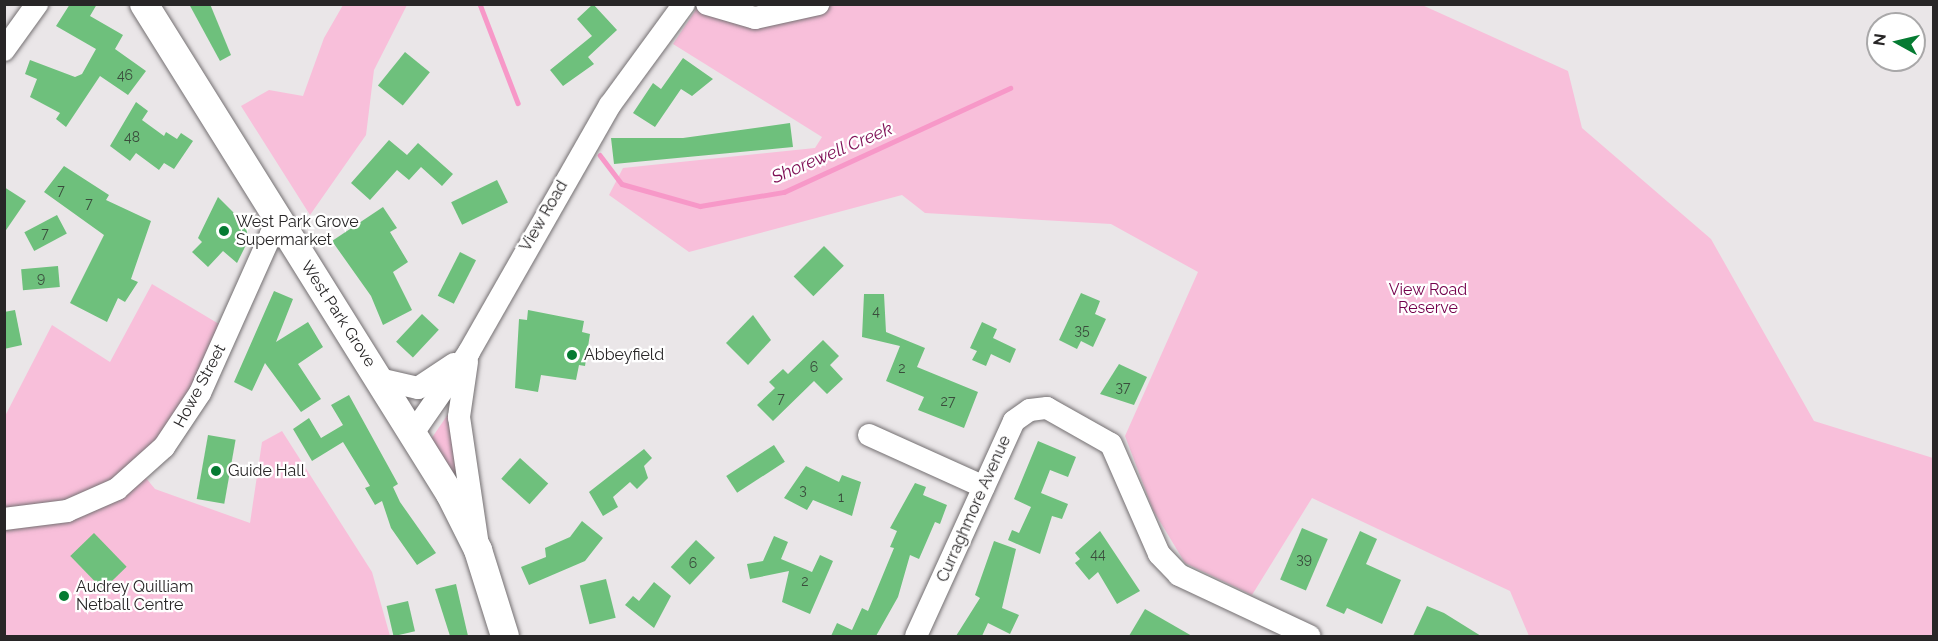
<!DOCTYPE html>
<style>
body{margin:0}
#map{position:relative;width:1938px;height:641px;overflow:hidden;background:#eae6e8;font-family:Raleway,sans-serif}
div>[style]{position:absolute}
.green>*{inset:0;background:#f8bfda}
.stream>*{height:4.5px;margin:-2.25px;padding:0 2.25px;transform-origin:2.25px;border-radius:2.25px;background:#f798c8}
.building>*{inset:0;background:#6ec07c;transform-origin:0 0}
.roads{filter:drop-shadow(0 0 2px #747072) drop-shadow(0 0 2px #747072)}
.minor>*{height:22px;margin:-11px;padding:0 11px;transform-origin:11px;border-radius:11px;background:#fff}
.major>*{height:28px;margin:-14px;padding:0 14px;transform-origin:14px;border-radius:14px;background:#fff}
.dots>*{width:16px;height:16px;translate:-50% -50%;box-sizing:border-box;border:3px solid #fff;border-radius:50%}
span{translate:-50% -50%;white-space:nowrap;text-align:center;line-height:1.15;-webkit-text-stroke:4.5px #fff;paint-order:stroke}
.number-label{font-size:14px;color:#3a4c3c}
.number-label span{-webkit-text-stroke-width:0}
.street-label{font-size:16px;color:#282627}
.poi-label{font-size:16px;color:#282627}
.left{translate:0 -50%;text-align:left}
.park-label{font-size:16px;color:#74004c}
.water-label{font-size:18px;color:#7f1056;font-style:italic}
.frame{position:absolute;inset:0;border:6px solid #282627;pointer-events:none}
.north{position:absolute;left:1866px;top:12px;width:60px;height:60px;box-sizing:border-box;background:#fff;border:2px solid #a9a8a9;border-radius:50%;rotate:278deg;font-size:16px;font-weight:700;line-height:24px;text-align:center;color:#282627}
.north::after{content:'';display:block;margin:auto;width:21px;height:27px;background:#057b32;clip-path:polygon(50% 0,100% 100%,50% 72%,0 100%)}
</style>
<div id="map">
<div class="green">
<i style="clip-path:polygon(343px 5px,407px 5px,374px 70px,366px 135px,310px 215px,241px 106px,269px 90px,303px 96px,324px 38px)"></i>
<i style="clip-path:polygon(699px 5px,1422px 5px,1568px 71px,1582px 128px,1711px 239px,1814px 421px,1933px 458px,1933px 636px,1529px 636px,1510px 591px,1312px 498px,1252px 595px,1185px 563px,1153px 510px,1125px 436px,1198px 272px,1111px 224px,925px 213px,902px 195px,689px 252px,609px 195px,623px 168px,815px 148px,822px 137px,673px 44px)"></i>
<i style="clip-path:polygon(152px 284px,229px 330px,141px 472px,155px 489px,250px 523px,262px 442px,282px 431px,372px 572px,390px 636px,5px 636px,4px 418px,52px 325px,110px 362px)"></i>
<i style="clip-path:polygon(453px 407px,467px 496px,431px 439px)"></i>
</div>
<div class="stream">
<i style="left:480px;top:4px;width:106px;rotate:69deg"></i>
<i style="left:600px;top:155px;width:36px;rotate:53deg"></i>
<i style="left:622px;top:184px;width:81px;rotate:15.8deg"></i>
<i style="left:700px;top:206px;width:85px;rotate:-9.5deg"></i>
<i style="left:784px;top:192px;width:249px;rotate:-24.7deg"></i>
</div>
<div class="building">
<i style="clip-path:polygon(70px 4px,97px 4px,90px 16px,123px 35px,115px 49px,146px 71px,128px 95px,100px 76px,66px 127px,56px 119px,60px 113px,30px 97px,37px 79px,25px 74px,30px 60px,75px 77px,82px 74px,96px 49px,56px 26px)"></i>
<i style="clip-path:polygon(189px 4px,210px 4px,231px 55px,220px 61px)"></i>
<i style="clip-path:polygon(593px 4px,617px 30px,588px 57px,594px 64px,563px 86px,550px 70px,592px 36px,577px 19px)"></i>
<i style="left:405px;top:52px;width:32px;height:43px;rotate:39deg"></i>
<i style="clip-path:polygon(683px 58px,713px 79px,692px 96px,681px 89px,655px 127px,633px 113px,653px 83px,661px 89px)"></i>
<i style="clip-path:polygon(136px 102px,148px 111px,142px 120px,164px 136px,166px 132px,177px 139px,181px 133px,193px 141px,174px 169px,164px 163px,159px 170px,136px 153px,130px 161px,110px 146px)"></i>
<i style="clip-path:polygon(790px 123px,793px 147px,614px 164px,611px 138px,683px 138px)"></i>
<i style="clip-path:polygon(389px 140px,407px 155px,418px 143px,453px 174px,442px 186px,421px 167px,409px 180px,397px 170px,370px 200px,351px 183px)"></i>
<i style="clip-path:polygon(64px 166px,109px 195px,106px 200px,151px 221px,131px 279px,138px 282px,125px 302px,118px 298px,107px 322px,70px 303px,104px 235px,44px 192px)"></i>
<i style="left:497px;top:180px;width:25px;height:51px;rotate:64deg"></i>
<i style="clip-path:polygon(4px 187px,26px 201px,4px 233px)"></i>
<i style="clip-path:polygon(218px 197px,246px 225px,248px 241px,237px 263px,223px 251px,208px 267px,192px 252px,202px 242px,198px 238px)"></i>
<i style="clip-path:polygon(383px 207px,397px 228px,390px 232px,408px 262px,393px 272px,412px 310px,383px 325px,371px 296px,332px 241px)"></i>
<i style="left:57px;top:215px;width:21px;height:37px;rotate:62deg"></i>
<i style="left:824px;top:246px;width:28px;height:43px;rotate:45deg"></i>
<i style="left:460px;top:252px;width:18px;height:49px;rotate:27deg"></i>
<i style="left:58px;top:266px;width:21px;height:37px;rotate:85deg"></i>
<i style="clip-path:polygon(274px 291px,293px 299px,276px 342px,308px 322px,323px 347px,298px 364px,321px 399px,301px 412px,265px 363px,252px 391px,234px 382px)"></i>
<i style="clip-path:polygon(1081px 293px,1100px 301px,1095px 314px,1106px 319px,1093px 347px,1081px 341px,1077px 349px,1059px 340px)"></i>
<i style="clip-path:polygon(864px 294px,884px 294px,886px 332px,925px 348px,917px 367px,978px 392px,964px 428px,918px 410px,924px 397px,886px 381px,900px 346px,862px 337px)"></i>
<i style="clip-path:polygon(15px 310px,22px 345px,4px 349px,4px 312px)"></i>
<i style="clip-path:polygon(528px 310px,584px 321px,582px 332px,590px 334px,585px 366px,579px 365px,576px 380px,541px 375px,538px 392px,515px 388px,519px 319px,527px 320px)"></i>
<i style="left:422px;top:314px;width:23px;height:38px;rotate:43deg"></i>
<i style="clip-path:polygon(753px 315px,771px 340px,748px 365px,726px 343px)"></i>
<i style="clip-path:polygon(982px 322px,997px 329px,993px 338px,1016px 349px,1010px 363px,991px 354px,986px 366px,972px 360px,977px 351px,970px 348px)"></i>
<i style="clip-path:polygon(823px 340px,839px 356px,830px 365px,843px 379px,827px 394px,814px 381px,773px 421px,757px 405px,775px 388px,769px 382px,783px 369px,788px 374px)"></i>
<i style="clip-path:polygon(1119px 364px,1147px 377px,1134px 405px,1100px 394px)"></i>
<i style="clip-path:polygon(349px 395px,398px 484px,393px 487px,400px 502px,436px 553px,417px 565px,391px 528px,382px 501px,375px 505px,365px 488px,370px 486px,343px 442px,312px 461px,293px 429px,309px 418px,321px 438px,343px 425px,331px 405px)"></i>
<i style="left:208px;top:435px;width:28px;height:65px;rotate:10deg"></i>
<i style="clip-path:polygon(1038px 441px,1076px 457px,1068px 477px,1050px 470px,1041px 493px,1068px 504px,1062px 519px,1052px 516px,1040px 554px,1008px 540px,1012px 530px,1019px 533px,1031px 507px,1014px 499px)"></i>
<i style="left:774px;top:445px;width:20px;height:57px;rotate:57deg"></i>
<i style="clip-path:polygon(644px 449px,652px 458px,644px 466px,648px 478px,637px 489px,630px 482px,613px 497px,618px 507px,603px 516px,589px 492px)"></i>
<i style="left:520px;top:458px;width:38px;height:28px;rotate:42deg"></i>
<i style="clip-path:polygon(806px 466px,839px 482px,842px 475px,861px 482px,852px 516px,813px 500px,807px 510px,784px 498px)"></i>
<i style="clip-path:polygon(915px 483px,926px 487px,923px 495px,947px 505px,940px 524px,935px 522px,919px 559px,910px 555px,898px 597px,876px 636px,831px 636px,837px 623px,852px 630px,862px 608px,868px 611px,894px 548px,890px 547px,897px 531px,890px 528px)"></i>
<i style="clip-path:polygon(582px 521px,603px 538px,585px 561px,529px 585px,521px 567px,546px 557px,545px 548px,570px 537px)"></i>
<i style="left:1302px;top:528px;width:28px;height:56px;rotate:23deg"></i>
<i style="clip-path:polygon(1100px 531px,1140px 591px,1117px 604px,1098px 572px,1089px 580px,1075px 563px,1080px 559px,1075px 553px)"></i>
<i style="clip-path:polygon(1360px 531px,1377px 539px,1366px 564px,1401px 580px,1382px 624px,1347px 608px,1344px 614px,1326px 606px)"></i>
<i style="left:94px;top:533px;width:47px;height:33px;rotate:46deg"></i>
<i style="clip-path:polygon(774px 536px,788px 542px,781px 559px,812px 572px,820px 555px,833px 561px,810px 614px,782px 602px,789px 571px,750px 579px,747px 564px,763px 561px)"></i>
<i style="left:696px;top:540px;width:26px;height:37px;rotate:43deg"></i>
<i style="clip-path:polygon(994px 541px,1016px 549px,1002px 608px,1019px 615px,1010px 634px,988px 623px,982px 636px,956px 636px,980px 598px,975px 595px)"></i>
<i style="left:606px;top:579px;width:40px;height:27px;rotate:76deg"></i>
<i style="clip-path:polygon(654px 582px,671px 596px,654px 628px,625px 605px,633px 596px,639px 601px)"></i>
<i style="clip-path:polygon(456px 584px,468px 636px,450px 636px,435px 589px)"></i>
<i style="left:408px;top:601px;width:31px;height:22px;rotate:77deg"></i>
<i style="clip-path:polygon(1427px 606px,1444px 613px,1481px 636px,1413px 636px)"></i>
<i style="clip-path:polygon(1145px 609px,1192px 636px,1129px 636px)"></i>
</div>
<div class="roads">
<div class="minor">
<i style="left:707px;top:4px;width:50px;rotate:16.3deg"></i>
<i style="left:755px;top:18px;width:65px;rotate:-12.5deg"></i>
<i style="left:4px;top:50px;width:57px;rotate:-54.3deg"></i>
<i style="left:467px;top:362px;width:56px;rotate:98.3deg"></i>
<i style="left:459px;top:417px;width:130px;rotate:81.6deg"></i>
<i style="left:379px;top:379px;width:40px;rotate:13deg"></i>
<i style="left:418px;top:388px;width:43px;rotate:-33.7deg"></i>
<i style="left:413px;top:433px;width:98px;rotate:-55.3deg"></i>
<i style="left:469px;top:352px;width:284px;rotate:-60.3deg"></i>
<i style="left:610px;top:105px;width:125px;rotate:-53.8deg"></i>
<i style="left:869px;top:435px;width:126px;rotate:24.3deg"></i>
<i style="left:4px;top:519px;width:64px;rotate:-7.2deg"></i>
<i style="left:67px;top:511px;width:55px;rotate:-23.7deg"></i>
<i style="left:117px;top:489px;width:63px;rotate:-41.8deg"></i>
<i style="left:164px;top:447px;width:65px;rotate:-56.3deg"></i>
<i style="left:200px;top:393px;width:174px;rotate:-65.9deg"></i>
<i style="left:271px;top:234px;width:13px;rotate:-45deg"></i>
<i style="left:916px;top:636px;width:236px;rotate:-65.5deg"></i>
<i style="left:1014px;top:421px;width:19px;rotate:-35deg"></i>
<i style="left:1030px;top:410px;width:17px;rotate:-7deg"></i>
<i style="left:1047px;top:408px;width:73px;rotate:29.4deg"></i>
<i style="left:1111px;top:444px;width:120px;rotate:66.4deg"></i>
<i style="left:1159px;top:554px;width:29px;rotate:46deg"></i>
<i style="left:1179px;top:575px;width:144px;rotate:25.1deg"></i>
</div>
<div class="major">
<i style="left:144px;top:4px;width:578px;rotate:58.02deg"></i>
<i style="left:450px;top:494px;width:63px;rotate:63.4deg"></i>
<i style="left:478px;top:550px;width:90px;rotate:72.6deg"></i>
</div>
</div>
<div class="dots">
<i style="left:224px;top:231px;background:#057b32"></i>
<i style="left:572px;top:355px;background:#057b32"></i>
<i style="left:216px;top:471px;background:#057b32"></i>
<i style="left:64px;top:596px;background:#057b32"></i>
</div>
<div class="number-label">
<span style="left:125px;top:75px">46</span>
<span style="left:132px;top:137px">48</span>
<span style="left:61px;top:190px">7</span>
<span style="left:89px;top:203px">7</span>
<span style="left:45px;top:233px">7</span>
<span style="left:41px;top:278px">9</span>
<span style="left:876px;top:311px">4</span>
<span style="left:1082px;top:330px">35</span>
<span style="left:814px;top:367px">6</span>
<span style="left:902px;top:368px">2</span>
<span style="left:1123px;top:387px">37</span>
<span style="left:781px;top:398px">7</span>
<span style="left:948px;top:401px">27</span>
<span style="left:803px;top:490px">3</span>
<span style="left:841px;top:497px">1</span>
<span style="left:1098px;top:554px">44</span>
<span style="left:1304px;top:559px">39</span>
<span style="left:693px;top:563px">6</span>
<span style="left:805px;top:581px">2</span>
</div>
<div class="street-label">
<span style="left:544px;top:216px;rotate:-60deg">View Road</span>
<span style="left:338px;top:314px;rotate:57deg">West Park Grove</span>
<span style="left:200px;top:386px;rotate:-62deg">Howe Street</span>
<span style="left:974px;top:509px;rotate:-66deg">Curraghmore Avenue</span>
</div>
<div class="poi-label">
<span class="left" style="left:236px;top:231px">West Park Grove<br>Supermarket</span>
<span class="left" style="left:584px;top:355px">Abbeyfield</span>
<span class="left" style="left:228px;top:471px">Guide Hall</span>
<span class="left" style="left:76px;top:596px">Audrey Quilliam<br>Netball Centre</span>
</div>
<div class="park-label">
<span style="left:1428px;top:299px">View Road<br>Reserve</span>
</div>
<div class="water-label">
<span style="left:832px;top:153px;rotate:-23deg">Shorewell Creek</span>
</div>
<div class="frame"></div>
<div class="north">N</div>
</div>
